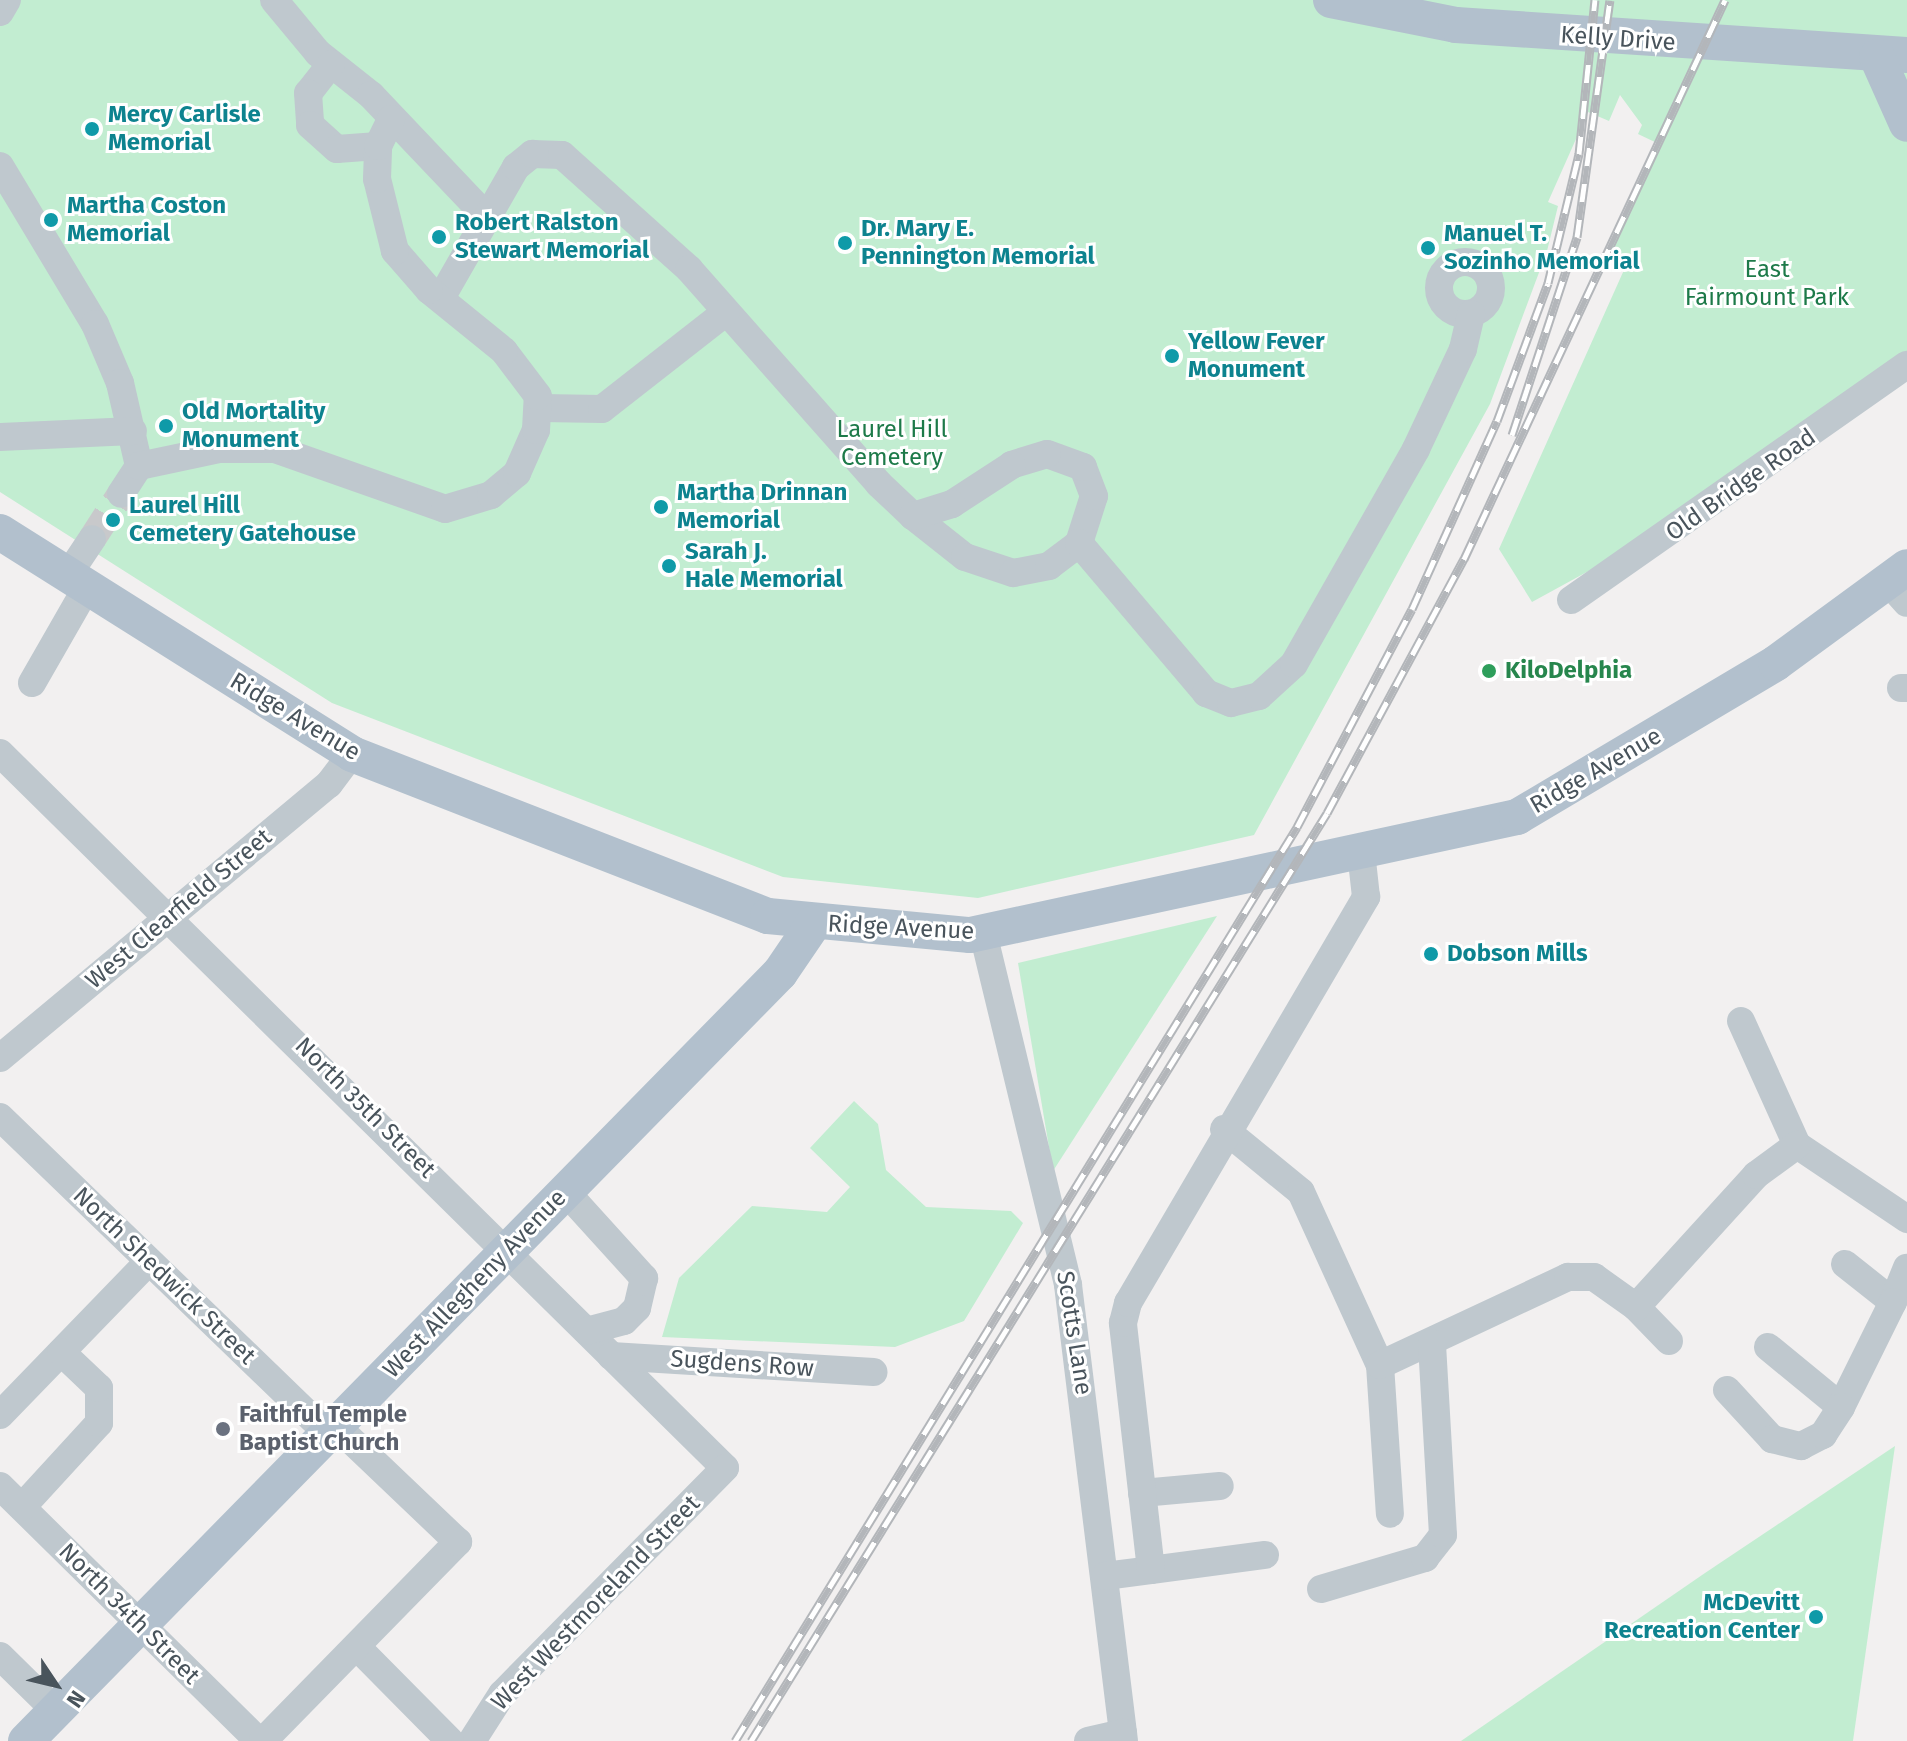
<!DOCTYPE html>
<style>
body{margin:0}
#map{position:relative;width:1907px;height:1741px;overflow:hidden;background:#f2f0f0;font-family:"Fira Sans",sans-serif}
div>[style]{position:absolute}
.green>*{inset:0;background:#c2edd1}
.minor-tunnel>*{height:28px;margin-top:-14px;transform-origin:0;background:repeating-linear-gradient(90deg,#c8c9cb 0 28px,transparent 0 42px)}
.minor>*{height:28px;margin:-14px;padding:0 14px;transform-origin:14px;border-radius:14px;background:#bfc8ce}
.minor>.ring{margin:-14px;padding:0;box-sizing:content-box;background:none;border:28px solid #bfc8ce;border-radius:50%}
.major>*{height:36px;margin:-18px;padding:0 18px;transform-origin:18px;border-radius:18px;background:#b2c0cd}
.rail>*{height:9px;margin-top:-4.5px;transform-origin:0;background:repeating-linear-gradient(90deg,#fff 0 18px,#b3b6ba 0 36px);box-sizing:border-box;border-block:2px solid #b3b6ba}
.dots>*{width:22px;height:22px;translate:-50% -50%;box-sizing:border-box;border:4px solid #fff;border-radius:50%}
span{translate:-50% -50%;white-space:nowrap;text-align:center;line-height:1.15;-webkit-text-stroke:6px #fff;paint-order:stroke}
.street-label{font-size:24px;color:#49545c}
.culture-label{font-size:24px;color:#0d838f;font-weight:700}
.left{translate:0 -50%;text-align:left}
.right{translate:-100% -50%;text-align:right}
.park-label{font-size:24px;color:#1d7a49}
.leisure-label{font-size:24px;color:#27864d;font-weight:700}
.worship-label{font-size:24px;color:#5b616d;font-weight:700}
.north{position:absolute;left:16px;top:1645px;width:80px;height:80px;-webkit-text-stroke:6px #fff;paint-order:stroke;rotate:125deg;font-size:22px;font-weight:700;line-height:32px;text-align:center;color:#49545c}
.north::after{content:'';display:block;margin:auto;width:28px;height:36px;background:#49545c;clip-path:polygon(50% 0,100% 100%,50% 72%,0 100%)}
</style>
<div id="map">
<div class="green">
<i style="clip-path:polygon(0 0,1907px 0,1907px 354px,1660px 532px,1532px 602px,1499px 549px,1628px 261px,1609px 253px,1659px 144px,1638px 134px,1642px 125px,1620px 95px,1609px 121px,1588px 112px,1548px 202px,1558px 206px,1547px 251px,1490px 404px,1254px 835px,978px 898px,783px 877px,332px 703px,0 492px)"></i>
<i style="clip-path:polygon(1217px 916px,1053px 1171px,1018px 963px)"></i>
<i style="clip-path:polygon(854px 1101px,878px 1124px,886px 1170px,926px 1207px,1011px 1211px,1023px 1223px,964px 1321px,895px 1347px,662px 1337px,679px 1278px,752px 1206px,827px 1212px,850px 1187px,810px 1148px)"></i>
<i style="clip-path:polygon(1895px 1446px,1853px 1741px,1461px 1741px,1705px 1573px)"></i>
</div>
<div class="minor-tunnel">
<i style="left:92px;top:539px;width:54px;rotate:-57.2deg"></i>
</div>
<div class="minor">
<i style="left:274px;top:0;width:69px;rotate:50.3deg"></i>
<i style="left:318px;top:53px;width:68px;rotate:38.4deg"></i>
<i style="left:371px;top:95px;width:164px;rotate:46.5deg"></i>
<i style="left:0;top:12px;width:14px;rotate:-60deg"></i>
<i style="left:331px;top:64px;width:37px;rotate:128deg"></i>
<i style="left:308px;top:93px;width:32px;rotate:86deg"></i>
<i style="left:310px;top:125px;width:36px;rotate:42deg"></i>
<i style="left:337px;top:149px;width:41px;rotate:-4.2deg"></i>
<i style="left:0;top:166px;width:184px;rotate:59deg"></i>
<i style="left:95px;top:324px;width:64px;rotate:67deg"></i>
<i style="left:120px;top:383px;width:85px;rotate:77.1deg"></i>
<i style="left:139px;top:466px;width:33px;rotate:123deg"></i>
<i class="ring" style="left:1439px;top:262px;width:24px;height:24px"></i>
<i style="left:441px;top:298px;width:151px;rotate:-60.2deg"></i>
<i style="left:516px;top:167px;width:21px;rotate:-39deg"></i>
<i style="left:532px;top:154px;width:30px;rotate:2deg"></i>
<i style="left:562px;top:155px;width:171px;rotate:41.9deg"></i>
<i style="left:689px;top:269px;width:287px;rotate:48.5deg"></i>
<i style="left:879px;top:484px;width:47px;rotate:43.3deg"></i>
<i style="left:913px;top:516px;width:66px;rotate:38.3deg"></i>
<i style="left:965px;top:557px;width:51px;rotate:18.4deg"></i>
<i style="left:1013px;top:573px;width:37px;rotate:-11deg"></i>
<i style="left:1049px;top:566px;width:38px;rotate:-37deg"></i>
<i style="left:1079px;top:543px;width:49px;rotate:-72.3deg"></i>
<i style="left:1094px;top:496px;width:31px;rotate:-111deg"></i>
<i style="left:1083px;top:467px;width:38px;rotate:-160deg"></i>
<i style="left:1047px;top:454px;width:37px;rotate:163deg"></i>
<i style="left:1012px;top:465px;width:72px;rotate:147deg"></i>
<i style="left:952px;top:504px;width:41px;rotate:162.9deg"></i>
<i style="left:541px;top:408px;width:61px;rotate:0.9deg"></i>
<i style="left:602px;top:409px;width:157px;rotate:-38deg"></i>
<i style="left:0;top:437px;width:133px;rotate:-2.6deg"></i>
<i style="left:139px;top:466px;width:83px;rotate:-11.9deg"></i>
<i style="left:220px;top:449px;width:55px"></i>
<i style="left:275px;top:449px;width:180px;rotate:19.4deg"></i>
<i style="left:445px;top:509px;width:48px;rotate:-16.9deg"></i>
<i style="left:491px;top:495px;width:34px;rotate:-40deg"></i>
<i style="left:517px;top:473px;width:47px;rotate:-66.2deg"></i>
<i style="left:536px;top:430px;width:34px;rotate:-87deg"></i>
<i style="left:538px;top:396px;width:56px;rotate:-127.1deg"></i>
<i style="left:504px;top:351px;width:97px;rotate:-140.9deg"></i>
<i style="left:429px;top:290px;width:52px;rotate:-131.1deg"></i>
<i style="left:395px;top:251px;width:74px;rotate:-104deg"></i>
<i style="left:377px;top:179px;width:33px;rotate:-88deg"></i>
<i style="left:378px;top:146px;width:30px;rotate:-64deg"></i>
<i style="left:1079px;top:543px;width:197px;rotate:49.7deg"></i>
<i style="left:1206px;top:693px;width:27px;rotate:22deg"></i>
<i style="left:1231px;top:703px;width:29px;rotate:-14deg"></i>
<i style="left:1259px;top:696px;width:47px;rotate:-42.4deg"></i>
<i style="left:1294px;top:664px;width:247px;rotate:-60.4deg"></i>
<i style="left:1416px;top:449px;width:110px;rotate:-64.8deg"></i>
<i style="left:1463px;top:349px;width:36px;rotate:-77deg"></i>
<i style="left:68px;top:575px;width:43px;rotate:-56.3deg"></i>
<i style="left:1888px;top:582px;width:28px;rotate:48deg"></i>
<i style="left:1571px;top:600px;width:410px;rotate:-35deg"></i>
<i style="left:32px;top:683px;width:111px;rotate:-60.2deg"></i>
<i style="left:1901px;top:688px;width:6px"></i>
<i style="left:0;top:753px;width:1018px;rotate:44.6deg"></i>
<i style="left:725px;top:1468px;width:317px;rotate:134.6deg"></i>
<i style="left:502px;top:1694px;width:56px;rotate:122.6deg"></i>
<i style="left:983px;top:933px;width:362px;rotate:76.4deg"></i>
<i style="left:1068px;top:1285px;width:459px;rotate:83deg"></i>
<i style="left:1741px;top:1021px;width:136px;rotate:65.7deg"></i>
<i style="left:1797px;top:1145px;width:133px;rotate:33.9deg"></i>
<i style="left:0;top:1058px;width:428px;rotate:-39.8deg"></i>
<i style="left:329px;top:784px;width:38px;rotate:-53deg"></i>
<i style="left:0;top:1117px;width:456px;rotate:44deg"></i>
<i style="left:1224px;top:1129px;width:99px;rotate:39.3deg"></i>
<i style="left:1301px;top:1192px;width:190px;rotate:65.5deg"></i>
<i style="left:1380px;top:1365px;width:149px;rotate:86.2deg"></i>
<i style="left:565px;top:1191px;width:118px;rotate:47.8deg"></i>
<i style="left:644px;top:1278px;width:31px;rotate:103deg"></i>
<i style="left:637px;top:1308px;width:18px;rotate:135deg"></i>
<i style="left:624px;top:1321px;width:38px;rotate:165deg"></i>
<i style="left:1845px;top:1264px;width:61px;rotate:38.4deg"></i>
<i style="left:1893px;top:1302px;width:37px;rotate:-68deg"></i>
<i style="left:1669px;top:1341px;width:47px;rotate:-134.1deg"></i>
<i style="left:1636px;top:1307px;width:178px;rotate:-47.7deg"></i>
<i style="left:1756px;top:1175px;width:51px;rotate:-36.2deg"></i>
<i style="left:1768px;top:1347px;width:94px;rotate:39.4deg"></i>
<i style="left:1841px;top:1407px;width:117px;rotate:-63.7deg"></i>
<i style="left:611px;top:1356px;width:263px;rotate:3.5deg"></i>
<i style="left:1380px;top:1365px;width:208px;rotate:-25.1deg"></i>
<i style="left:1568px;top:1277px;width:26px"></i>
<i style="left:1594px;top:1277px;width:52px;rotate:35.5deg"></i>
<i style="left:1727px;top:1390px;width:67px;rotate:47.4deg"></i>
<i style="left:1772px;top:1439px;width:30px;rotate:14deg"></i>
<i style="left:1801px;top:1446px;width:25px;rotate:-27deg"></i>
<i style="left:1823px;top:1435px;width:33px;rotate:-57deg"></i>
<i style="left:0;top:1415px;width:214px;rotate:-45.9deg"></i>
<i style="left:0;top:1486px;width:363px;rotate:44.6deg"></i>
<i style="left:1142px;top:1493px;width:78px;rotate:-5.1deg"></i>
<i style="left:22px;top:1507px;width:114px;rotate:-47.5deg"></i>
<i style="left:99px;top:1423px;width:35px;rotate:-90deg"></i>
<i style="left:99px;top:1388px;width:52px;rotate:-136.5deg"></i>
<i style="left:1151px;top:1570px;width:115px;rotate:-7.5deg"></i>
<i style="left:1105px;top:1576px;width:46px;rotate:-7.4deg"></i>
<i style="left:1151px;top:1570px;width:249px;rotate:-96.5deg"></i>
<i style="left:1123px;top:1323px;width:21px;rotate:-76deg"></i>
<i style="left:1128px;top:1303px;width:471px;rotate:-59.6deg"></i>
<i style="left:1366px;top:897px;width:45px;rotate:-96.3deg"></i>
<i style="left:1321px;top:1589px;width:109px;rotate:-16.6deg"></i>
<i style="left:1425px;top:1558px;width:29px;rotate:-52deg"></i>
<i style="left:1443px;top:1535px;width:192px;rotate:-93.3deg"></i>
<i style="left:357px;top:1647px;width:132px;rotate:45.3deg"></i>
<i style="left:0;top:1656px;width:78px;rotate:44.5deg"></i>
<i style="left:263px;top:1741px;width:279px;rotate:-45.6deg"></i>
<i style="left:458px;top:1542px;width:168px;rotate:-136.4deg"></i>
<i style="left:1088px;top:1741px;width:36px;rotate:-13deg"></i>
</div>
<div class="major">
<i style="left:1331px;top:0;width:127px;rotate:11.3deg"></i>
<i style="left:1456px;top:25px;width:452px;rotate:3.8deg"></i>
<i style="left:1877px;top:57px;width:73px;rotate:65.9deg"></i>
<i style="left:0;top:532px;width:416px;rotate:32.2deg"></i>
<i style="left:352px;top:754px;width:446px;rotate:21.3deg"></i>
<i style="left:768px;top:916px;width:203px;rotate:5.4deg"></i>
<i style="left:970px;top:935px;width:560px;rotate:-12.17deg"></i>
<i style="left:1517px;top:817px;width:301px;rotate:-30.7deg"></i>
<i style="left:1776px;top:663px;width:162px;rotate:-36.2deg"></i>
<i style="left:26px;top:1741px;width:1076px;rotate:-45.53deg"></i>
<i style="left:780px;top:973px;width:60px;rotate:-55.8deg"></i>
</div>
<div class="rail">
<i style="left:1512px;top:435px;width:208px;rotate:-71.8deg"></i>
<i style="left:1577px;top:237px;width:239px;rotate:-82.1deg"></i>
<i style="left:735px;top:1741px;width:1073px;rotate:-58.41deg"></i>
<i style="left:1297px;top:827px;width:246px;rotate:-62.2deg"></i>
<i style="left:1412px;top:609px;width:206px;rotate:-65.7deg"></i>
<i style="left:1497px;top:421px;width:147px;rotate:-69.7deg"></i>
<i style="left:1548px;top:283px;width:133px;rotate:-76.5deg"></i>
<i style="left:1579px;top:154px;width:155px;rotate:-84.1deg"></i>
<i style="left:751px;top:1741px;width:1092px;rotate:-58.17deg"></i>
<i style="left:1327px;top:813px;width:289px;rotate:-61.7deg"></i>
<i style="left:1464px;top:559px;width:617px;rotate:-64.97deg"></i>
</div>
<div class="dots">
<i style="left:92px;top:129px;background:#0f9aa8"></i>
<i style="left:51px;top:220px;background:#0f9aa8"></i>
<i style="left:439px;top:237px;background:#0f9aa8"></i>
<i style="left:845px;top:243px;background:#0f9aa8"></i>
<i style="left:1428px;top:248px;background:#0f9aa8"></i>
<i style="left:1172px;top:356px;background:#0f9aa8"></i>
<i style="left:166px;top:426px;background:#0f9aa8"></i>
<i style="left:661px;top:507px;background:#0f9aa8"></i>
<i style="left:113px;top:520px;background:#0f9aa8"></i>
<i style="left:669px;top:566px;background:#0f9aa8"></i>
<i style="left:1489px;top:671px;background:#2e9e5b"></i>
<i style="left:1431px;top:954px;background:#0f9aa8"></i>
<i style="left:223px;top:1429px;background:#6b7280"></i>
<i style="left:1816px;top:1617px;background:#0f9aa8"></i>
</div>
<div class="street-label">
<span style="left:1618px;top:39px;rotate:4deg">Kelly Drive</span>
<span style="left:1741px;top:485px;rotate:-35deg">Old Bridge Road</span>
<span style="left:295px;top:717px;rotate:31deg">Ridge Avenue</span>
<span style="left:1596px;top:771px;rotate:-30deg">Ridge Avenue</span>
<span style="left:179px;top:909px;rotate:-40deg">West Clearfield Street</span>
<span style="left:901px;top:928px;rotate:3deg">Ridge Avenue</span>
<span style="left:365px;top:1108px;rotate:45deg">North 35th Street</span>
<span style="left:164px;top:1276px;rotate:44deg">North Shedwick Street</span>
<span style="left:475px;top:1284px;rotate:-46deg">West Allegheny Avenue</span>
<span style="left:1074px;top:1333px;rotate:81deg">Scotts Lane</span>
<span style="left:742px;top:1364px;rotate:4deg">Sugdens Row</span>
<span style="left:596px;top:1603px;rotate:-46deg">West Westmoreland Street</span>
<span style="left:129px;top:1614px;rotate:45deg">North 34th Street</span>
</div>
<div class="culture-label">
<span class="left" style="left:108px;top:129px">Mercy Carlisle<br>Memorial</span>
<span class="left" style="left:67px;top:220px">Martha Coston<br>Memorial</span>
<span class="left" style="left:455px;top:237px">Robert Ralston<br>Stewart Memorial</span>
<span class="left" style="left:861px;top:243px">Dr. Mary E.<br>Pennington Memorial</span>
<span class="left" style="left:1444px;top:248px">Manuel T.<br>Sozinho Memorial</span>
<span class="left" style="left:1188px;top:356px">Yellow Fever<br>Monument</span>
<span class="left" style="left:182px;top:426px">Old Mortality<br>Monument</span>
<span class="left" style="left:677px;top:507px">Martha Drinnan<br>Memorial</span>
<span class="left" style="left:129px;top:520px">Laurel Hill<br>Cemetery Gatehouse</span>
<span class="left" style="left:685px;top:566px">Sarah J.<br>Hale Memorial</span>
<span class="left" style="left:1447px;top:954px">Dobson Mills</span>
<span class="right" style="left:1800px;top:1617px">McDevitt<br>Recreation Center</span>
</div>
<div class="park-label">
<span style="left:1767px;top:284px">East<br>Fairmount Park</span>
<span style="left:892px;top:444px">Laurel Hill<br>Cemetery</span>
</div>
<div class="leisure-label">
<span class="left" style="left:1505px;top:671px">KiloDelphia</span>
</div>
<div class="worship-label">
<span class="left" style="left:239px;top:1429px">Faithful Temple<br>Baptist Church</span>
</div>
<div class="north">N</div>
</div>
